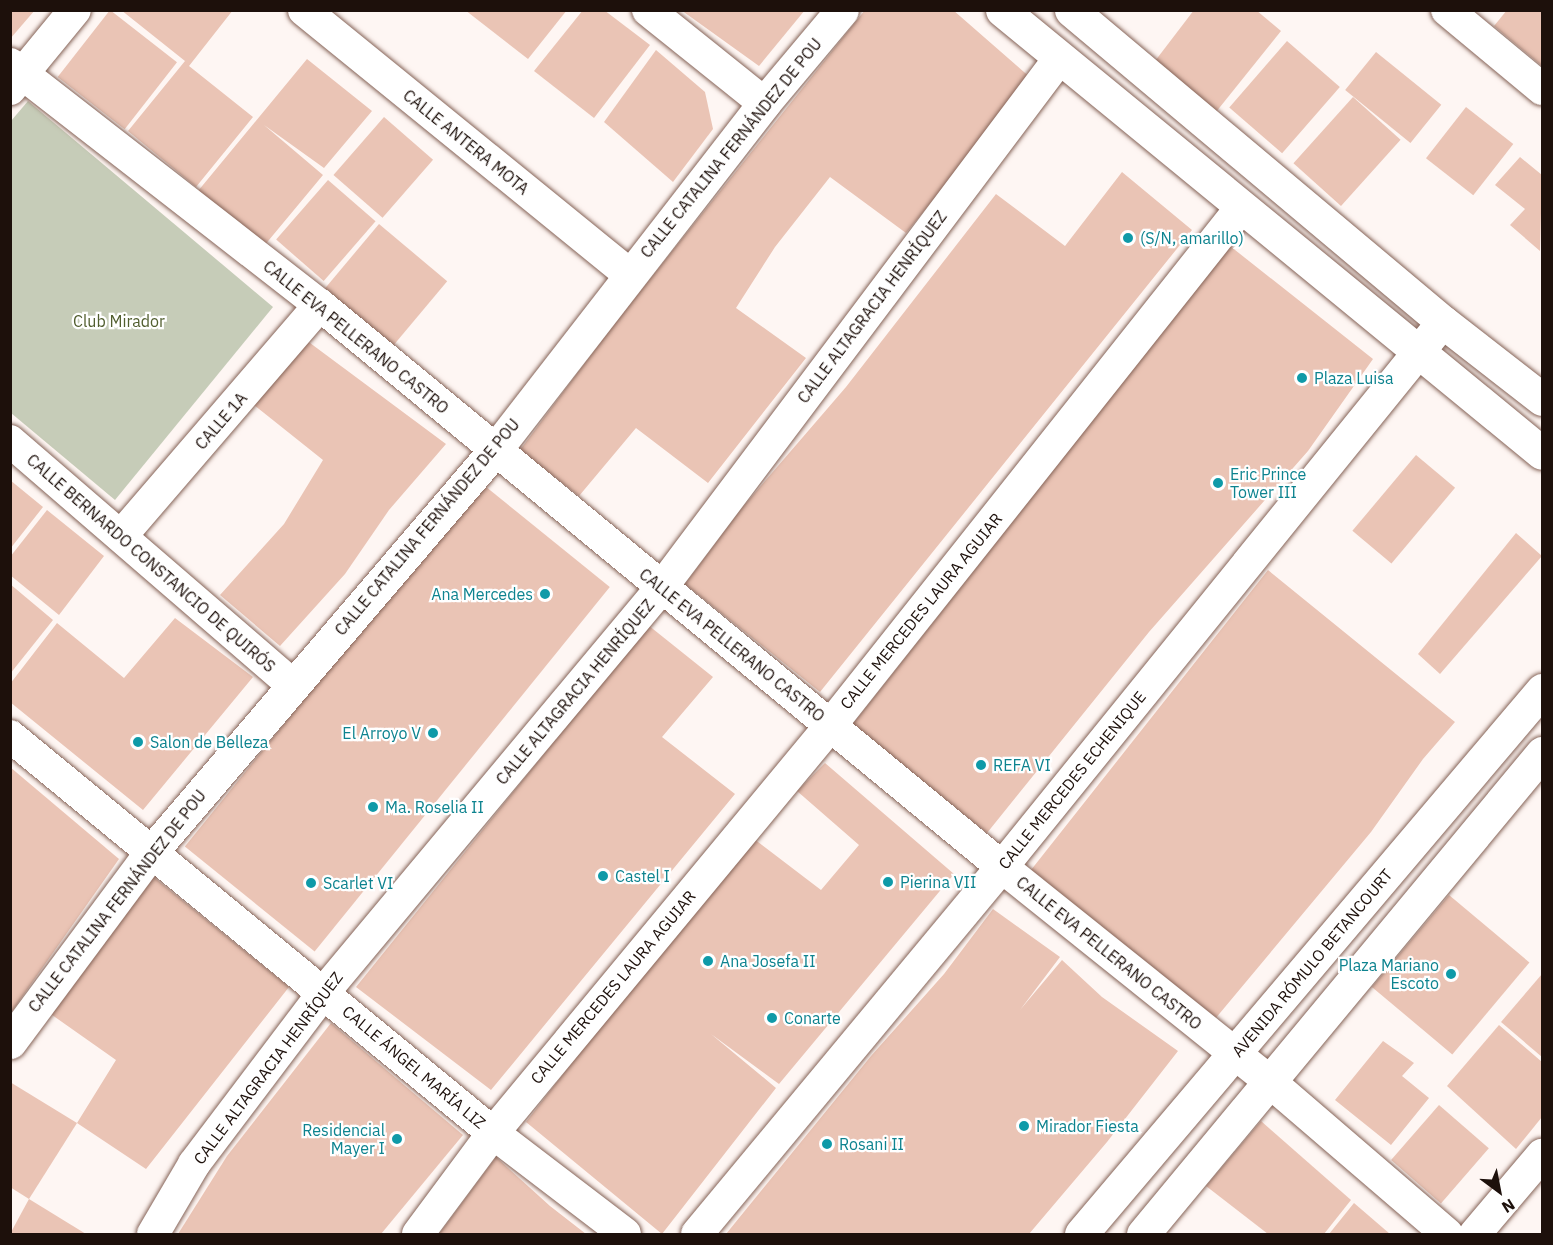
<!DOCTYPE html>
<meta charset="utf-8">
<style>
body{margin:0}
#map{position:relative;width:1553px;height:1245px;overflow:hidden;background:#fef6f3;font-family:"IBM Plex Sans",sans-serif}
div>[style]{position:absolute}
.green>*{inset:0;background:#c6ccb8}
.building>*{inset:0;background:#eac4b5;transform-origin:0 0}
.roads{filter:drop-shadow(0 0 2px #856357) drop-shadow(0 0 2px #856357)}
.minor>*{height:32px;margin:-16px;padding:0 16px;transform-origin:16px;border-radius:16px;background:#fff}
.tertiary>*{height:33px;margin:-16.5px;padding:0 16.5px;transform-origin:16.5px;border-radius:16.5px;background:#fff}
.secondary>*{height:33px;margin:-16.5px;padding:0 16.5px;transform-origin:16.5px;border-radius:16.5px;background:#fff}
.dots>*{width:16px;height:16px;translate:-50% -50%;box-sizing:border-box;border:3px solid #fff;border-radius:50%}
span{translate:-50% -50%;white-space:nowrap;text-align:center;line-height:1.15;-webkit-text-stroke:4.5px #fff;paint-order:stroke}
.street-label{font-size:16px;color:#1d100b}
.culture-label{font-size:16px;color:#0d838f}
.left{translate:0 -50%;text-align:left}
.right{translate:-100% -50%;text-align:right}
.park-label{font-size:16px;color:#515e2f}
.frame{position:absolute;inset:0;border:12px solid #1d100b;pointer-events:none}
.north{position:absolute;left:1469px;top:1161px;width:60px;height:60px;-webkit-text-stroke:4px #fff;paint-order:stroke;rotate:148deg;font-size:16px;font-weight:700;line-height:24px;text-align:center;color:#1d100b}
.north::after{content:'';display:block;margin:auto;width:21px;height:27px;background:#1d100b;clip-path:polygon(50% 0,100% 100%,50% 72%,0 100%)}
</style>
<div id="map">
<div class="green">
<i style="clip-path:polygon(28px 101px,273px 307px,115px 500px,11px 413px,11px 121px)"></i>
</div>
<div class="building">
<i style="clip-path:polygon(10px 10px,35px 10px,10px 39px)"></i>
<i style="left:110px;top:10px;width:85px;height:85px;rotate:38deg"></i>
<i style="clip-path:polygon(121px 10px,233px 10px,189px 66px,253px 117px,196px 187px,128px 131px,185px 61px)"></i>
<i style="clip-path:polygon(465px 10px,567px 10px,528px 59px)"></i>
<i style="clip-path:polygon(583px 10px,604px 10px,650px 45px,594px 118px,534px 71px)"></i>
<i style="clip-path:polygon(681px 10px,805px 10px,759px 66px)"></i>
<i style="clip-path:polygon(865px 10px,953px 10px,1032px 79px,906px 233px,830px 177px,775px 247px,736px 308px,806px 358px,708px 483px,636px 428px,579px 496px,520px 450px,614px 324px)"></i>
<i style="clip-path:polygon(1194px 10px,1256px 10px,1281px 31px,1212px 117px,1152px 65px)"></i>
<i style="clip-path:polygon(1507px 10px,1542px 10px,1542px 66px,1494px 26px)"></i>
<i style="left:1287px;top:41px;width:70px;height:88px;rotate:41deg"></i>
<i style="clip-path:polygon(656px 50px,705px 92px,713px 129px,673px 182px,604px 122px)"></i>
<i style="left:1376px;top:52px;width:84px;height:49px;rotate:39deg"></i>
<i style="clip-path:polygon(307px 59px,372px 111px,324px 168px,264px 125px,323px 175px,264px 246px,198px 191px)"></i>
<i style="left:1353px;top:97px;width:64px;height:89px;rotate:42deg"></i>
<i style="left:1466px;top:107px;width:60px;height:65px;rotate:38deg"></i>
<i style="left:384px;top:117px;width:65px;height:77px;rotate:41deg"></i>
<i style="clip-path:polygon(1520px 157px,1542px 175px,1540px 251px,1510px 225px,1525px 209px,1495px 185px)"></i>
<i style="clip-path:polygon(1122px 172px,1192px 230px,820px 692px,685px 584px,741px 509px,846px 387px,996px 194px,1065px 246px)"></i>
<i style="left:328px;top:180px;width:63px;height:79px;rotate:41deg"></i>
<i style="left:379px;top:224px;width:89px;height:89px;rotate:40deg"></i>
<i style="clip-path:polygon(1230px 246px,1373px 359px,1308px 451px,1149px 632px,987px 833px,852px 725px)"></i>
<i style="clip-path:polygon(306px 340px,446px 444px,389px 510px,345px 574px,280px 646px,220px 595px,284px 524px,323px 460px,254px 405px)"></i>
<i style="left:1416px;top:455px;width:51px;height:99px;rotate:40deg"></i>
<i style="clip-path:polygon(10px 480px,43px 507px,10px 549px)"></i>
<i style="left:480px;top:482px;width:167px;height:469px;rotate:39deg"></i>
<i style="clip-path:polygon(47px 510px,104px 556px,59px 615px,10px 575px,10px 557px)"></i>
<i style="clip-path:polygon(1516px 533px,1542px 556px,1440px 674px,1418px 654px)"></i>
<i style="clip-path:polygon(1268px 570px,1455px 722px,1423px 759px,1371px 832px,1215px 1019px,1031px 870px)"></i>
<i style="clip-path:polygon(10px 584px,53px 620px,10px 674px)"></i>
<i style="clip-path:polygon(175px 618px,253px 677px,143px 810px,10px 702px,10px 684px,57px 623px,124px 678px)"></i>
<i style="clip-path:polygon(648px 625px,713px 677px,662px 737px,735px 794px,491px 1090px,356px 987px)"></i>
<i style="clip-path:polygon(825px 763px,954px 874px,779px 1084px,711px 1034px,776px 1088px,662px 1234px,526px 1122px,643px 971px,754px 839px,821px 890px,859px 845px,797px 791px)"></i>
<i style="clip-path:polygon(10px 767px,119px 859px,10px 1014px)"></i>
<i style="clip-path:polygon(151px 875px,289px 987px,146px 1169px,77px 1123px,116px 1060px,45px 1010px)"></i>
<i style="left:1449px;top:895px;width:105px;height:120px;rotate:40deg"></i>
<i style="clip-path:polygon(993px 909px,1060px 957px,1020px 1010px,1062px 960px,1102px 997px,1178px 1051px,1107px 1142px,1029px 1234px,726px 1234px,871px 1056px,944px 974px)"></i>
<i style="clip-path:polygon(1542px 974px,1542px 1057px,1501px 1022px)"></i>
<i style="clip-path:polygon(331px 1023px,463px 1135px,381px 1234px,178px 1234px,227px 1156px)"></i>
<i style="clip-path:polygon(1499px 1025px,1542px 1062px,1542px 1117px,1516px 1149px,1447px 1086px)"></i>
<i style="clip-path:polygon(1383px 1041px,1414px 1063px,1402px 1076px,1429px 1098px,1391px 1145px,1335px 1100px)"></i>
<i style="clip-path:polygon(10px 1082px,77px 1123px,29px 1199px,10px 1187px)"></i>
<i style="left:1439px;top:1105px;width:66px;height:73px;rotate:41deg"></i>
<i style="clip-path:polygon(1261px 1121px,1351px 1200px,1324px 1234px,1268px 1234px,1206px 1186px)"></i>
<i style="clip-path:polygon(496px 1157px,550px 1206px,586px 1234px,439px 1234px)"></i>
<i style="clip-path:polygon(29px 1199px,86px 1234px,10px 1234px)"></i>
<i style="clip-path:polygon(1354px 1203px,1390px 1234px,1329px 1234px)"></i>
</div>
<div class="roads">
<div class="minor">
<i style="left:304px;top:10px;width:419px;rotate:39.1deg"></i>
<i style="left:648px;top:10px;width:149px;rotate:38.7deg"></i>
<i style="left:1447px;top:10px;width:124px;rotate:39.7deg"></i>
<i style="left:10px;top:64px;width:393px;rotate:37.9deg"></i>
<i style="left:320px;top:305px;width:884px;rotate:39.49deg"></i>
<i style="left:1002px;top:867px;width:342px;rotate:38.7deg"></i>
<i style="left:1269px;top:1081px;width:235px;rotate:40.7deg"></i>
<i style="left:10px;top:89px;width:102px;rotate:-50.6deg"></i>
<i style="left:10px;top:441px;width:372px;rotate:40.8deg"></i>
<i style="left:121px;top:536px;width:305px;rotate:-49.3deg"></i>
<i style="left:10px;top:736px;width:625px;rotate:39.42deg"></i>
<i style="left:493px;top:1133px;width:166px;rotate:37.4deg"></i>
<i style="left:153px;top:1234px;width:81px;rotate:-59.6deg"></i>
<i style="left:194px;top:1164px;width:216px;rotate:-52.9deg"></i>
<i style="left:324px;top:992px;width:528px;rotate:-50.15deg"></i>
<i style="left:662px;top:587px;width:661px;rotate:-53.06deg"></i>
<i style="left:418px;top:1234px;width:126px;rotate:-53.4deg"></i>
<i style="left:493px;top:1133px;width:528px;rotate:-50.37deg"></i>
<i style="left:830px;top:726px;width:660px;rotate:-51.58deg"></i>
<i style="left:697px;top:1234px;width:477px;rotate:-50.3deg"></i>
<i style="left:1002px;top:867px;width:701px;rotate:-51.02deg"></i>
<i style="left:1475px;top:1234px;width:104px;rotate:-49.7deg"></i>
</div>
<div class="tertiary">
<i style="left:1002px;top:10px;width:698px;rotate:39.36deg"></i>
<i style="left:1071px;top:10px;width:486px;rotate:40deg"></i>
<i style="left:1443px;top:322px;width:125px;rotate:37.9deg"></i>
</div>
<div class="secondary">
<i style="left:10px;top:1042px;width:238px;rotate:-53.4deg"></i>
<i style="left:152px;top:851px;width:528px;rotate:-49.46deg"></i>
<i style="left:495px;top:450px;width:439px;rotate:-52.2deg"></i>
<i style="left:764px;top:103px;width:121px;rotate:-50deg"></i>
<i style="left:1081px;top:1234px;width:713px;rotate:-49.72deg"></i>
<i style="left:1143px;top:1234px;width:625px;rotate:-50.32deg"></i>
</div>
</div>
<div class="dots">
<i style="left:1128px;top:238px;background:#0f9aa8"></i>
<i style="left:1302px;top:378px;background:#0f9aa8"></i>
<i style="left:1218px;top:483px;background:#0f9aa8"></i>
<i style="left:545px;top:594px;background:#0f9aa8"></i>
<i style="left:433px;top:733px;background:#0f9aa8"></i>
<i style="left:138px;top:742px;background:#0f9aa8"></i>
<i style="left:981px;top:765px;background:#0f9aa8"></i>
<i style="left:373px;top:807px;background:#0f9aa8"></i>
<i style="left:603px;top:876px;background:#0f9aa8"></i>
<i style="left:888px;top:882px;background:#0f9aa8"></i>
<i style="left:311px;top:883px;background:#0f9aa8"></i>
<i style="left:708px;top:961px;background:#0f9aa8"></i>
<i style="left:1451px;top:974px;background:#0f9aa8"></i>
<i style="left:772px;top:1018px;background:#0f9aa8"></i>
<i style="left:1024px;top:1126px;background:#0f9aa8"></i>
<i style="left:397px;top:1139px;background:#0f9aa8"></i>
<i style="left:827px;top:1144px;background:#0f9aa8"></i>
</div>
<div class="street-label">
<span style="left:466px;top:142px;rotate:39deg">CALLE ANTERA MOTA</span>
<span style="left:731px;top:148px;rotate:-51deg">CALLE CATALINA FERNÁNDEZ DE POU</span>
<span style="left:872px;top:307px;rotate:-53deg">CALLE ALTAGRACIA HENRÍQUEZ</span>
<span style="left:356px;top:337px;rotate:39deg">CALLE EVA PELLERANO CASTRO</span>
<span style="left:221px;top:421px;rotate:-49deg">CALLE 1A</span>
<span style="left:427px;top:527px;rotate:-50deg">CALLE CATALINA FERNÁNDEZ DE POU</span>
<span style="left:151px;top:563px;rotate:41deg">CALLE BERNARDO CONSTANCIO DE QUIRÓS</span>
<span style="left:921px;top:611px;rotate:-51deg">CALLE MERCEDES LAURA AGUIAR</span>
<span style="left:732px;top:645px;rotate:39deg">CALLE EVA PELLERANO CASTRO</span>
<span style="left:575px;top:692px;rotate:-50deg">CALLE ALTAGRACIA HENRÍQUEZ</span>
<span style="left:1072px;top:780px;rotate:-51deg">CALLE MERCEDES ECHENIQUE</span>
<span style="left:117px;top:901px;rotate:-52deg">CALLE CATALINA FERNÁNDEZ DE POU</span>
<span style="left:1109px;top:953px;rotate:39deg">CALLE EVA PELLERANO CASTRO</span>
<span style="left:1312px;top:963px;rotate:-50deg">AVENIDA RÓMULO BETANCOURT</span>
<span style="left:613px;top:987px;rotate:-50deg">CALLE MERCEDES LAURA AGUIAR</span>
<span style="left:414px;top:1067px;rotate:40deg">CALLE ÁNGEL MARÍA LIZ</span>
<span style="left:268px;top:1068px;rotate:-53deg">CALLE ALTAGRACIA HENRÍQUEZ</span>
</div>
<div class="culture-label">
<span class="left" style="left:1140px;top:238px">(S/N, amarillo)</span>
<span class="left" style="left:1314px;top:378px">Plaza Luisa</span>
<span class="left" style="left:1230px;top:483px">Eric Prince<br>Tower III</span>
<span class="right" style="left:533px;top:594px">Ana Mercedes</span>
<span class="right" style="left:421px;top:733px">El Arroyo V</span>
<span class="left" style="left:150px;top:742px">Salon de Belleza</span>
<span class="left" style="left:993px;top:765px">REFA VI</span>
<span class="left" style="left:385px;top:807px">Ma. Roselia II</span>
<span class="left" style="left:615px;top:876px">Castel I</span>
<span class="left" style="left:900px;top:882px">Pierina VII</span>
<span class="left" style="left:323px;top:883px">Scarlet VI</span>
<span class="left" style="left:720px;top:961px">Ana Josefa II</span>
<span class="right" style="left:1439px;top:974px">Plaza Mariano<br>Escoto</span>
<span class="left" style="left:784px;top:1018px">Conarte</span>
<span class="left" style="left:1036px;top:1126px">Mirador Fiesta</span>
<span class="right" style="left:385px;top:1139px">Residencial<br>Mayer I</span>
<span class="left" style="left:839px;top:1144px">Rosani II</span>
</div>
<div class="park-label">
<span style="left:119px;top:321px">Club Mirador</span>
</div>
<div class="frame"></div>
<div class="north">N</div>
</div>
